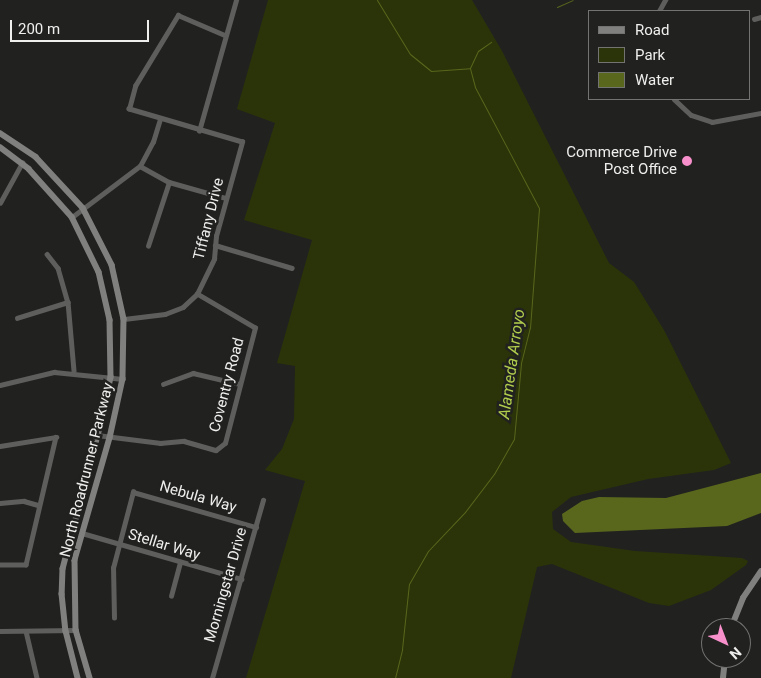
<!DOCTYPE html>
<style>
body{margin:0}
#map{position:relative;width:761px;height:678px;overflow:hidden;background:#21221f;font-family:Roboto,sans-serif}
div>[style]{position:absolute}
.green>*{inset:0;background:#2b3409}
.water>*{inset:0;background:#58671c}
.stream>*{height:1px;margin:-0.5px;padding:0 0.5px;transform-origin:0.5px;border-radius:0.5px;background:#58671c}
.street>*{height:4.5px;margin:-2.25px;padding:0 2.25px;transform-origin:2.25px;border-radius:2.25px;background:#5e5e5d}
.secondary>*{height:5.5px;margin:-2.75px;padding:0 2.75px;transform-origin:2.75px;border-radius:2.75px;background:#80817e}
.dots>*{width:14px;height:14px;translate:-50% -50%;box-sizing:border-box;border:2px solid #21221f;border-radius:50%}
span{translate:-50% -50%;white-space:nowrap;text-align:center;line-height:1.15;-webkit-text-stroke:5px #21221f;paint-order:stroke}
.poi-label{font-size:15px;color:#efefee}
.right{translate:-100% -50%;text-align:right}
.street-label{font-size:15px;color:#efefee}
.water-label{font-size:16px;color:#b1cd4c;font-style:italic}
.legend{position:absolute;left:588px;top:10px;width:162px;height:90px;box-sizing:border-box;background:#21221f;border:1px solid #737472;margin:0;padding:6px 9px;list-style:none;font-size:15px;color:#efefee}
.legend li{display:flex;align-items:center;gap:10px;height:25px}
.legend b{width:25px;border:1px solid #737472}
.north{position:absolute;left:701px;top:618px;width:50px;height:50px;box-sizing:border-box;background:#21221f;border:1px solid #737472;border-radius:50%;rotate:137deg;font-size:14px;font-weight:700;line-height:20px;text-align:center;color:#efefee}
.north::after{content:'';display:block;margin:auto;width:18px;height:22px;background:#f890cc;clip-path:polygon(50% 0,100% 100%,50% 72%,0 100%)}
.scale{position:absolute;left:10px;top:20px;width:139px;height:22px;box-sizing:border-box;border:2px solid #efefee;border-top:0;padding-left:6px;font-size:15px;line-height:18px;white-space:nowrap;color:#efefee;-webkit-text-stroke:4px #21221f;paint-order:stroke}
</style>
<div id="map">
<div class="green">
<i style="clip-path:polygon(268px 0,472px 0,502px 51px,609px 263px,634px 282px,664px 330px,731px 463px,714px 470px,648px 479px,571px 497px,552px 512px,553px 529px,571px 542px,635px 551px,742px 558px,748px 561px,746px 565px,711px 590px,669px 606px,649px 603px,552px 564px,537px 567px,511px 678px,246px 678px,305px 481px,265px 470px,282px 449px,294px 419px,295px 366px,277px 363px,312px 240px,244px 220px,275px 123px,237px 109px)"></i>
</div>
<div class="water">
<i style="clip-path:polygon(761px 473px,761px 513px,727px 526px,575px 533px,563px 521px,562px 514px,582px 501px,599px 497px,666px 498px)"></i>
</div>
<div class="stream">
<i style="left:377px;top:0;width:63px;rotate:58.6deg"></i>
<i style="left:410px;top:54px;width:27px;rotate:39deg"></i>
<i style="left:431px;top:71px;width:39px;rotate:-4deg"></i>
<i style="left:557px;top:7px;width:17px;rotate:-24deg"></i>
<i style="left:395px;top:678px;width:30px;rotate:-76deg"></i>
<i style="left:402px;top:649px;width:65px;rotate:-83.9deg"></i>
<i style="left:409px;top:584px;width:38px;rotate:-60deg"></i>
<i style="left:428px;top:551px;width:54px;rotate:-46.5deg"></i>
<i style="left:465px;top:512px;width:48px;rotate:-52.7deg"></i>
<i style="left:494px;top:474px;width:40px;rotate:-60.3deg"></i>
<i style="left:514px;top:439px;width:76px;rotate:-84.7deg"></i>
<i style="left:521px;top:363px;width:36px;rotate:-76deg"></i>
<i style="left:530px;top:328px;width:120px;rotate:-85.7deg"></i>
<i style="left:539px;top:208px;width:137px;rotate:-117.9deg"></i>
<i style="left:475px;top:87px;width:20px;rotate:-105deg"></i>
<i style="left:470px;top:68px;width:19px;rotate:-65deg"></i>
<i style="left:478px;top:51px;width:16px;rotate:-35deg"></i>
</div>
<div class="street">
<i style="left:659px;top:11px;width:13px;rotate:-61deg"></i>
<i style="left:754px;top:19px;width:7px;rotate:-16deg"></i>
<i style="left:674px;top:99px;width:23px;rotate:43deg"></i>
<i style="left:691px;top:115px;width:22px;rotate:18deg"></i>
<i style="left:712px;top:122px;width:50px;rotate:-10.4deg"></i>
<i style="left:199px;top:131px;width:136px;rotate:-74.2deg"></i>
<i style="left:140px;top:166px;width:33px;rotate:29deg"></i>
<i style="left:169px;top:182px;width:59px;rotate:15.7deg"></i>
<i style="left:0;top:203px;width:46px;rotate:-61.2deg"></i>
<i style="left:72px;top:217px;width:85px;rotate:-36.9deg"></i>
<i style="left:140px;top:166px;width:27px;rotate:-62deg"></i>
<i style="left:153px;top:142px;width:24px;rotate:-73deg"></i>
<i style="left:215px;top:245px;width:80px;rotate:16.6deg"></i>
<i style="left:148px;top:246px;width:67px;rotate:-71.8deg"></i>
<i style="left:47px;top:254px;width:18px;rotate:52deg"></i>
<i style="left:58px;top:268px;width:35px;rotate:74deg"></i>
<i style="left:68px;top:302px;width:69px;rotate:85deg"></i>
<i style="left:17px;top:318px;width:53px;rotate:-17.4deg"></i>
<i style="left:124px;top:319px;width:41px;rotate:-7deg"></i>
<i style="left:165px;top:314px;width:19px;rotate:-21deg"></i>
<i style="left:183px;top:307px;width:19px;rotate:-43deg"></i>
<i style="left:197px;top:294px;width:39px;rotate:-64deg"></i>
<i style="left:214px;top:259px;width:23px;rotate:-85deg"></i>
<i style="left:216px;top:236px;width:98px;rotate:-74.5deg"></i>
<i style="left:242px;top:142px;width:118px;rotate:-163.7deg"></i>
<i style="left:129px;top:109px;width:24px;rotate:-75deg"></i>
<i style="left:135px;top:86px;width:83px;rotate:-58.8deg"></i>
<i style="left:178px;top:15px;width:51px;rotate:23.1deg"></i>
<i style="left:163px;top:384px;width:32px;rotate:-20deg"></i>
<i style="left:193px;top:373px;width:48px;rotate:13.2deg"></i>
<i style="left:0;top:385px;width:56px;rotate:-13.5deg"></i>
<i style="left:54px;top:372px;width:69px;rotate:5.8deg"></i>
<i style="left:97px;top:435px;width:64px;rotate:7.2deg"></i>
<i style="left:160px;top:443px;width:24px;rotate:-5deg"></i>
<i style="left:184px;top:441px;width:33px;rotate:16deg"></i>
<i style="left:216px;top:450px;width:11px;rotate:-38deg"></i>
<i style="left:225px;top:443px;width:119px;rotate:-75.4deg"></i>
<i style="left:255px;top:328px;width:67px;rotate:-149.6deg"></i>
<i style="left:0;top:446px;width:57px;rotate:-9.1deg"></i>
<i style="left:56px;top:437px;width:131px;rotate:103.2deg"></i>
<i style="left:26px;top:565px;width:26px;rotate:180deg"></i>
<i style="left:0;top:503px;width:24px;rotate:-5deg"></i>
<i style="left:24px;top:501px;width:15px;rotate:16deg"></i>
<i style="left:82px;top:533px;width:166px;rotate:16.1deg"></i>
<i style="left:171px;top:596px;width:34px;rotate:-75deg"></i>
<i style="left:114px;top:618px;width:50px;rotate:-91.1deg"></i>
<i style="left:113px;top:568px;width:79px;rotate:-75.3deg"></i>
<i style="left:133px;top:492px;width:128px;rotate:15.9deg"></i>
<i style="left:0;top:631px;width:76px;rotate:-0.8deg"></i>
<i style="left:26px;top:631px;width:48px;rotate:76.8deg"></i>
<i style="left:212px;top:678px;width:185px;rotate:-74deg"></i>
</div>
<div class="secondary">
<i style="left:0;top:133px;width:43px;rotate:33.7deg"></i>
<i style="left:36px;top:157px;width:69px;rotate:47.3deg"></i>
<i style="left:83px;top:208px;width:64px;rotate:63deg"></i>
<i style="left:112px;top:265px;width:55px;rotate:77.5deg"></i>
<i style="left:124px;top:319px;width:60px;rotate:91deg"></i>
<i style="left:123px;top:379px;width:60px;rotate:102.4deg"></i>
<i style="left:110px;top:438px;width:127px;rotate:106deg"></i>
<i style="left:75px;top:560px;width:70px;rotate:89.2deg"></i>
<i style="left:76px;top:630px;width:50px;rotate:73.7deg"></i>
<i style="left:0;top:147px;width:36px;rotate:37deg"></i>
<i style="left:29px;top:169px;width:64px;rotate:48.1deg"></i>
<i style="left:72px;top:217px;width:61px;rotate:63.9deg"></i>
<i style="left:99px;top:272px;width:49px;rotate:77.1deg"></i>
<i style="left:110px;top:320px;width:57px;rotate:89deg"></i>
<i style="left:111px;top:377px;width:33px;rotate:101deg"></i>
<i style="left:105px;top:409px;width:165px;rotate:104.7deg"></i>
<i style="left:63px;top:569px;width:25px;rotate:92deg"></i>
<i style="left:62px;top:594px;width:37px;rotate:84deg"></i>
<i style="left:66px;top:631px;width:49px;rotate:75.7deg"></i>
<i style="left:731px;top:628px;width:32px;rotate:-68deg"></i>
<i style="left:743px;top:598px;width:32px;rotate:-56deg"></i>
<i style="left:723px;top:678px;width:20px;rotate:-84deg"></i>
</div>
<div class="dots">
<i style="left:687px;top:161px;background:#f890cc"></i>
</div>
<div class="poi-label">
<span class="right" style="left:677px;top:161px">Commerce Drive<br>Post Office</span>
</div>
<div class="street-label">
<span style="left:209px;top:219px;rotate:-76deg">Tiffany Drive</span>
<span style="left:227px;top:385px;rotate:-75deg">Coventry Road</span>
<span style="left:87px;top:470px;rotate:-76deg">North Roadrunner Parkway</span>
<span style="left:198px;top:497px;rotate:16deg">Nebula Way</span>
<span style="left:164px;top:545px;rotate:17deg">Stellar Way</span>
<span style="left:226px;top:585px;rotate:-74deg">Morningstar Drive</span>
</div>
<div class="water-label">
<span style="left:512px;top:364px;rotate:-82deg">Alameda Arroyo</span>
</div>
<ul class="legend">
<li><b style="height:6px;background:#80817e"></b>Road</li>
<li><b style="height:14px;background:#2b3409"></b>Park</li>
<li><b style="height:14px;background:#58671c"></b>Water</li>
</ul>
<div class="north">N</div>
<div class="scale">200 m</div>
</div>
